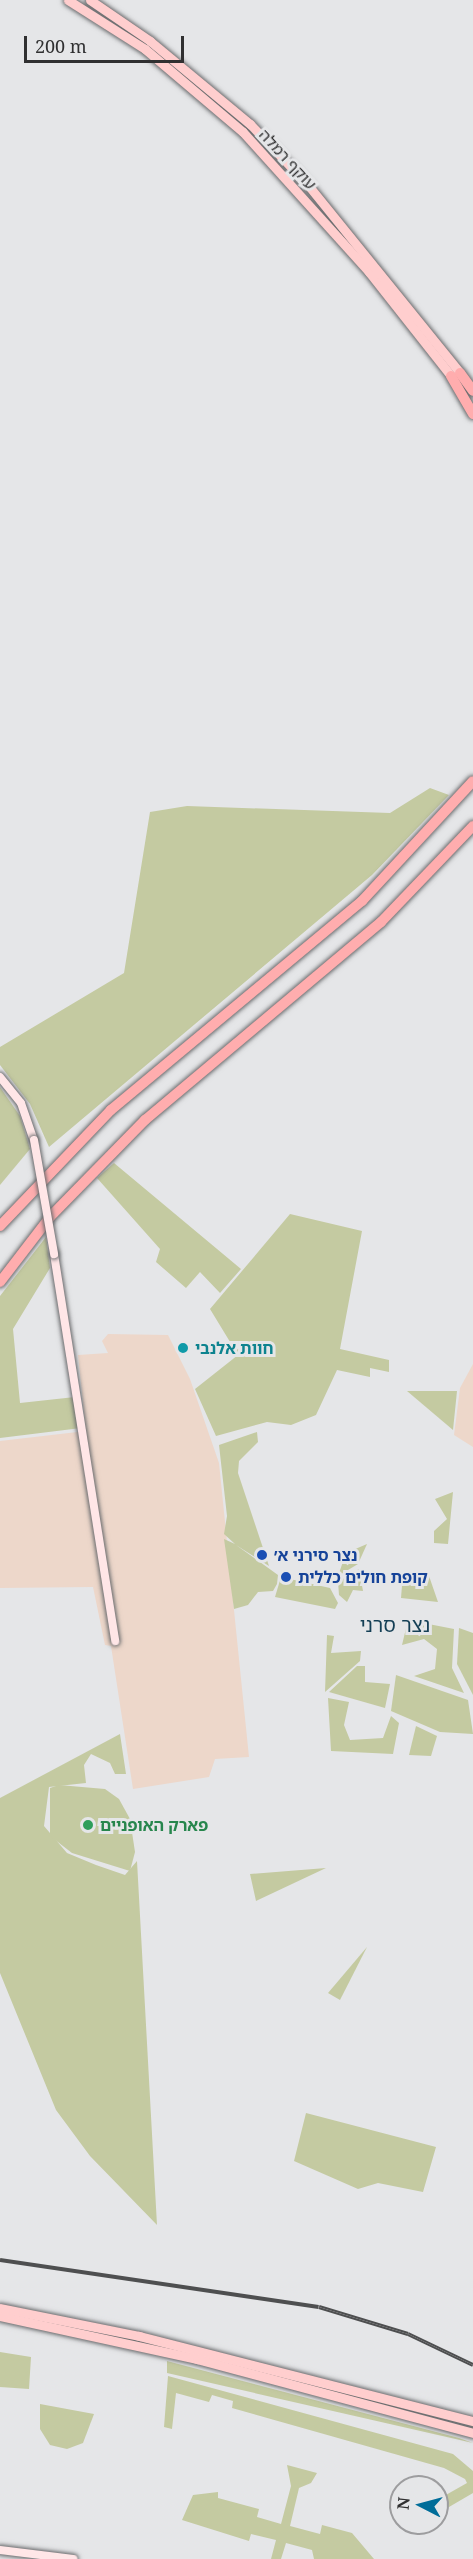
<!DOCTYPE html>
<meta charset="utf-8">
<style>
body{margin:0}
#map{position:relative;width:473px;height:2559px;overflow:hidden;background:#e5e6e8;font-family:"Noto Serif","Noto Sans Hebrew",serif}
div>[style]{position:absolute}
.industrial>*{inset:0;background:#edd7ca}
.green>*{inset:0;background:#c4caa1}
.roads{filter:drop-shadow(0 0 2px #6b6c6e) drop-shadow(0 0 2px #6b6c6e)}
.secondary>*{height:8px;margin:-4px;padding:0 4px;transform-origin:4px;border-radius:4px;background:#ffe6e7}
.primary>*{height:9px;margin:-4.5px;padding:0 4.5px;transform-origin:4.5px;border-radius:4.5px;background:#ffcece}
.highway>*{height:10px;margin:-5px;padding:0 5px;transform-origin:5px;border-radius:5px;background:#ffadae}
.rail>*{height:4px;margin-top:-2px;transform-origin:0;background:repeating-linear-gradient(90deg,#e5e6e8 0 4.5px,#4e4f50 0 9px);box-sizing:border-box;border-block:2px solid #4e4f50}
.bridges{filter:drop-shadow(0 0 2px #6b6c6e) drop-shadow(0 0 2px #6b6c6e)}
.secondary-bridge>*{height:8px;margin:-4px;padding:0 4px;transform-origin:4px;border-radius:4px;background:#ffe6e7}
.dots>*{width:16px;height:16px;translate:-50% -50%;box-sizing:border-box;border:3px solid #e5e6e8;border-radius:50%}
span{translate:-50% -50%;white-space:nowrap;text-align:center;line-height:1.15;-webkit-text-stroke:6px #e5e6e8;paint-order:stroke}
.street-label{font-size:16px;color:#303031}
.culture-label{font-size:16px;color:#0d838f;font-weight:700}
.left{translate:0 -50%;text-align:left}
.transit-label{font-size:16px;color:#164399;font-weight:700}
.leisure-label{font-size:16px;color:#27864d;font-weight:700}
.quarter-label{font-size:20px;color:#143f55}
.north{position:absolute;left:389px;top:2475px;width:60px;height:60px;box-sizing:border-box;background:#e5e6e8;border:2px solid #9d9d9f;border-radius:50%;rotate:276deg;font-size:16px;font-weight:700;line-height:24px;text-align:center;color:#303031}
.north::after{content:'';display:block;margin:auto;width:21px;height:27px;background:#006d99;clip-path:polygon(50% 0,100% 100%,50% 72%,0 100%)}
.scale{position:absolute;left:24px;top:36px;width:160px;height:27px;box-sizing:border-box;border:3px solid #303031;border-top:0;padding-left:8px;font-size:18px;line-height:21px;white-space:nowrap;color:#303031;-webkit-text-stroke:4px #e5e6e8;paint-order:stroke}
</style>
<div id="map">
<div class="industrial">
<i style="clip-path:polygon(108px 1334px,168px 1335px,190px 1379px,219px 1463px,249px 1757px,215px 1759px,209px 1777px,133px 1789px,111px 1646px,105px 1645px,93px 1587px,0 1588px,0 1441px,86px 1431px,78px 1355px,108px 1353px,102px 1341px)"></i>
<i style="clip-path:polygon(473px 1364px,473px 1447px,454px 1435px,460px 1388px)"></i>
</div>
<div class="green">
<i style="clip-path:polygon(430px 788px,449px 795px,372px 875px,49px 1147px,30px 1104px,0 1065px,0 1047px,124px 973px,150px 812px,187px 806px,390px 813px)"></i>
<i style="clip-path:polygon(0 1087px,20px 1116px,30px 1149px,0 1185px)"></i>
<i style="clip-path:polygon(114px 1163px,241px 1269px,220px 1293px,200px 1272px,186px 1288px,156px 1262px,160px 1249px,97px 1178px)"></i>
<i style="clip-path:polygon(290px 1214px,362px 1231px,340px 1349px,389px 1360px,389px 1372px,370px 1368px,370px 1377px,337px 1370px,316px 1415px,291px 1425px,267px 1422px,216px 1436px,195px 1389px,238px 1355px,210px 1309px)"></i>
<i style="clip-path:polygon(46px 1237px,50px 1268px,13px 1329px,20px 1403px,75px 1397px,81px 1428px,0 1438px,0 1296px)"></i>
<i style="clip-path:polygon(407px 1391px,457px 1391px,453px 1430px)"></i>
<i style="clip-path:polygon(257px 1432px,258px 1442px,239px 1461px,238px 1473px,269px 1566px,236px 1545px,278px 1575px,277px 1584px,273px 1591px,258px 1592px,248px 1605px,234px 1609px,224px 1539px,235px 1544px,224px 1534px,227px 1516px,219px 1445px)"></i>
<i style="clip-path:polygon(453px 1492px,448px 1544px,434px 1543px,434px 1531px,447px 1519px,435px 1499px)"></i>
<i style="clip-path:polygon(367px 1544px,358px 1564px,338px 1576px,346px 1553px)"></i>
<i style="clip-path:polygon(359px 1569px,363px 1591px,353px 1590px,347px 1602px,339px 1595px,338px 1582px)"></i>
<i style="clip-path:polygon(403px 1573px,429px 1576px,438px 1602px,401px 1598px)"></i>
<i style="clip-path:polygon(281px 1577px,330px 1588px,338px 1603px,335px 1609px,275px 1597px)"></i>
<i style="clip-path:polygon(408px 1620px,454px 1629px,452px 1668px,464px 1693px,414px 1676px,435px 1669px,437px 1649px,424px 1639px,402px 1645px)"></i>
<i style="clip-path:polygon(459px 1628px,473px 1633px,473px 1695px,457px 1664px)"></i>
<i style="clip-path:polygon(327px 1635px,334px 1636px,331px 1653px,361px 1651px,360px 1661px,325px 1692px)"></i>
<i style="clip-path:polygon(357px 1666px,365px 1666px,365px 1682px,390px 1684px,385px 1708px,329px 1692px)"></i>
<i style="clip-path:polygon(396px 1675px,468px 1700px,473px 1734px,440px 1732px,391px 1711px)"></i>
<i style="clip-path:polygon(328px 1698px,349px 1702px,344px 1725px,350px 1740px,383px 1738px,391px 1716px,399px 1723px,393px 1754px,331px 1751px)"></i>
<i style="clip-path:polygon(416px 1726px,437px 1736px,431px 1756px,409px 1755px)"></i>
<i style="clip-path:polygon(120px 1734px,126px 1774px,115px 1774px,110px 1763px,91px 1754px,84px 1765px,86px 1783px,49px 1787px,44px 1826px,67px 1853px,96px 1865px,125px 1875px,137px 1861px,157px 2225px,90px 2156px,56px 2110px,0 1973px,0 1798px)"></i>
<i style="clip-path:polygon(59px 1785px,105px 1789px,119px 1799px,130px 1819px,135px 1852px,130px 1871px,72px 1853px,50px 1836px,50px 1788px)"></i>
<i style="clip-path:polygon(326px 1868px,258px 1900px,256px 1901px,250px 1874px)"></i>
<i style="clip-path:polygon(367px 1947px,340px 2000px,328px 1993px)"></i>
<i style="clip-path:polygon(306px 2113px,436px 2147px,423px 2192px,378px 2183px,358px 2189px,294px 2161px)"></i>
<i style="clip-path:polygon(0 2352px,31px 2357px,29px 2389px,0 2387px)"></i>
<i style="clip-path:polygon(167px 2361px,459px 2438px,473px 2443px,167px 2373px)"></i>
<i style="clip-path:polygon(168px 2376px,453px 2454px,473px 2471px,473px 2493px,437px 2514px,437px 2500px,467px 2483px,465px 2479px,444px 2468px,232px 2408px,233px 2401px,212px 2395px,209px 2402px,176px 2393px,172px 2429px,164px 2427px)"></i>
<i style="clip-path:polygon(40px 2404px,94px 2414px,83px 2443px,67px 2449px,50px 2445px,40px 2429px)"></i>
<i style="clip-path:polygon(287px 2465px,317px 2473px,311px 2483px,299px 2488px,290px 2526px,320px 2534px,322px 2525px,352px 2533px,374px 2559px,314px 2559px,312px 2550px,286px 2543px,281px 2559px,271px 2559px,276px 2540px,251px 2534px,249px 2541px,182px 2520px,193px 2495px,218px 2492px,218px 2498px,259px 2509px,257px 2517px,281px 2524px,291px 2486px)"></i>
</div>
<div class="roads">
<div class="secondary">
<i style="left:0;top:1077px;width:33px;rotate:51deg"></i>
<i style="left:21px;top:1103px;width:39px;rotate:71deg"></i>
<i style="left:54px;top:1254px;width:392px;rotate:81deg"></i>
<i style="left:0;top:2550px;width:74px;rotate:7deg"></i>
</div>
<div class="primary">
<i style="left:68px;top:0;width:91px;rotate:32.5deg"></i>
<i style="left:145px;top:49px;width:128px;rotate:40.3deg"></i>
<i style="left:243px;top:132px;width:188px;rotate:48deg"></i>
<i style="left:369px;top:272px;width:132px;rotate:51.7deg"></i>
<i style="left:90px;top:0;width:73px;rotate:34.3deg"></i>
<i style="left:150px;top:41px;width:130px;rotate:39.7deg"></i>
<i style="left:250px;top:124px;width:84px;rotate:46.4deg"></i>
<i style="left:308px;top:185px;width:242px;rotate:51deg"></i>
<i style="left:0;top:2308px;width:142px;rotate:11.4deg"></i>
<i style="left:139px;top:2336px;width:345px;rotate:14.3deg"></i>
<i style="left:0;top:2316px;width:202px;rotate:12.3deg"></i>
<i style="left:197px;top:2359px;width:286px;rotate:15deg"></i>
</div>
<div class="highway">
<i style="left:460px;top:373px;width:22px;rotate:54deg"></i>
<i style="left:451px;top:376px;width:44px;rotate:59.9deg"></i>
<i style="left:0;top:1226px;width:161px;rotate:-46.3deg"></i>
<i style="left:111px;top:1110px;width:327px;rotate:-39.8deg"></i>
<i style="left:362px;top:901px;width:163px;rotate:-47.2deg"></i>
<i style="left:0;top:1282px;width:82px;rotate:-52.4deg"></i>
<i style="left:50px;top:1217px;width:136px;rotate:-45.6deg"></i>
<i style="left:145px;top:1120px;width:308px;rotate:-40deg"></i>
<i style="left:381px;top:922px;width:133px;rotate:-46.2deg"></i>
</div>
</div>
<div class="rail">
<i style="left:0;top:2260px;width:322px;rotate:8.4deg"></i>
<i style="left:319px;top:2307px;width:93px;rotate:16.9deg"></i>
<i style="left:408px;top:2334px;width:72px;rotate:25.5deg"></i>
</div>
<div class="bridges">
<div class="secondary-bridge">
<i style="left:34px;top:1140px;width:116px;rotate:80deg"></i>
</div>
</div>
<div class="dots">
<i style="left:183px;top:1348px;background:#0f9aa8"></i>
<i style="left:262px;top:1555px;background:#1a4fb4"></i>
<i style="left:286px;top:1577px;background:#1a4fb4"></i>
<i style="left:88px;top:1825px;background:#2e9e5b"></i>
</div>
<div class="street-label">
<span style="left:288px;top:159px;rotate:47deg">עוקף רמלה</span>
</div>
<div class="culture-label">
<span class="left" style="left:195px;top:1348px">חוות אלנבי</span>
</div>
<div class="transit-label">
<span class="left" style="left:274px;top:1555px">נצר סירני א׳</span>
<span class="left" style="left:298px;top:1577px">קופת חולים כללית</span>
</div>
<div class="leisure-label">
<span class="left" style="left:100px;top:1825px">פארק האופניים</span>
</div>
<div class="quarter-label">
<span style="left:395px;top:1624px">נצר סרני</span>
</div>
<div class="north">N</div>
<div class="scale">200 m</div>
</div>
